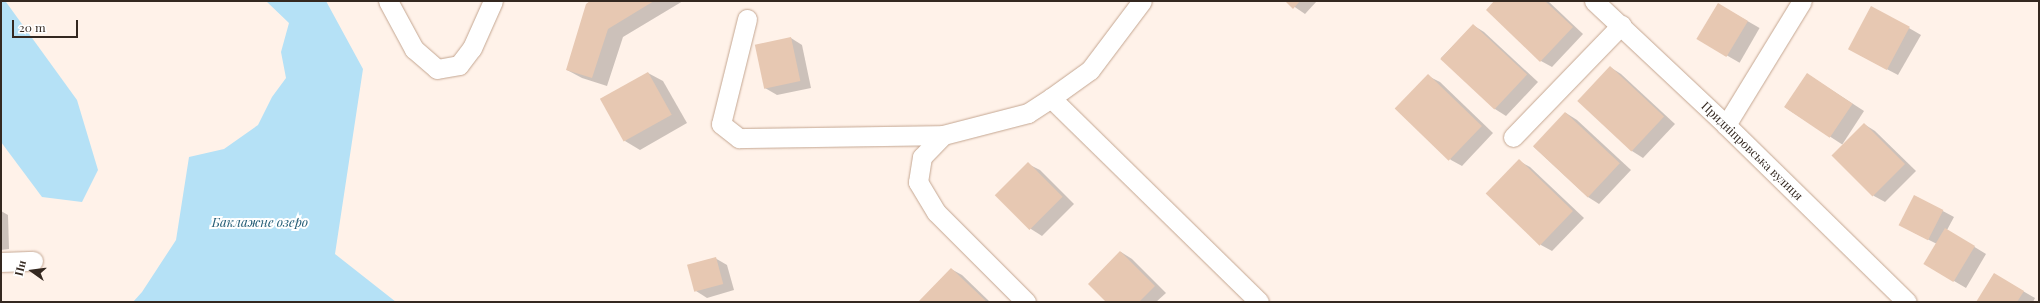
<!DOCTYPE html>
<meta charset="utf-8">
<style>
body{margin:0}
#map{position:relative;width:2040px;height:303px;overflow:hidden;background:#fff2e9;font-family:"Playfair Display",serif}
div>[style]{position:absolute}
.water>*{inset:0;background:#b5e1f6}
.shadow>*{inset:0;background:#0003;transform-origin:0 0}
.building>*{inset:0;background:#e7c8b2;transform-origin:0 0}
.roads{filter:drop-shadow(0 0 1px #c4a691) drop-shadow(0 0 1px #c4a691)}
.street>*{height:19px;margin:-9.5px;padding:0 9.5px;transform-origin:9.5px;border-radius:9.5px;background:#fff}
span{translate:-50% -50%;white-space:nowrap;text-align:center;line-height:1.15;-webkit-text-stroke:4px #fff;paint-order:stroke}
.street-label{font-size:12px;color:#342820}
.water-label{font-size:13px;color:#225c75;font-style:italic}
.frame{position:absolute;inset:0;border:2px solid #342820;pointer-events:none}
.north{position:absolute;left:12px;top:251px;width:40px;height:40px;-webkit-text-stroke:3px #fff;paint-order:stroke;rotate:284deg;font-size:11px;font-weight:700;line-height:16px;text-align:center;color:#342820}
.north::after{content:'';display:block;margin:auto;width:14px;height:18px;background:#342820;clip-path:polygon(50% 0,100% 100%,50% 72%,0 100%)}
.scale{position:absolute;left:12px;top:20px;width:66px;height:18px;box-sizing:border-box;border:2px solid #342820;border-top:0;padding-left:5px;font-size:12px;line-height:14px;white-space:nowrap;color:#342820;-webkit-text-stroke:3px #fff;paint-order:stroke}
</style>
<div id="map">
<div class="water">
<i style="clip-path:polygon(1px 1px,6px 2px,77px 100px,98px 170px,82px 202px,42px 197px,1px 142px)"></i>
<i style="clip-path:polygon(266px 1px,326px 1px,363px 69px,335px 254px,396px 302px,133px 302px,142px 292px,176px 240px,189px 157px,224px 149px,258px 125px,272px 97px,286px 78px,281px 52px,289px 23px)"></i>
</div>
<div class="shadow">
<i style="clip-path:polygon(592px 1px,683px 1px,623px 37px,607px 86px,582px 78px,567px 70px)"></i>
<i style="clip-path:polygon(1286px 1px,1317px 1px,1305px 14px)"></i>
<i style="clip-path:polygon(1496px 1px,1548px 1px,1583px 34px,1552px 67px,1541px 61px)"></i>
<i style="left:1718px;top:4px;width:48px;height:40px;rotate:30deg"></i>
<i style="clip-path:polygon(1473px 25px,1484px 32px,1538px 82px,1506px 116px,1495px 109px,1441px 58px)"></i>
<i style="clip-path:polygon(1909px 28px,1921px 35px,1898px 75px,1860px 55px)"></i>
<i style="clip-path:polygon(791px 38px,802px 45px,811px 88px,777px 95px,765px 88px)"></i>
<i style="clip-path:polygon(1610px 67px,1621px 74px,1675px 124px,1643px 158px,1632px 151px)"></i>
<i style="clip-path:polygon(648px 73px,663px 81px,687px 123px,640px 150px,625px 141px)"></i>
<i style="left:1807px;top:74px;width:68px;height:40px;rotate:33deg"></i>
<i style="clip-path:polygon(1428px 76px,1440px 82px,1493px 133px,1462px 166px,1451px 160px,1397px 109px)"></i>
<i style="clip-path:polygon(1566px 113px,1577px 120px,1631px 170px,1599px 204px,1588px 197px,1534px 147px)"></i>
<i style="clip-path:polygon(1864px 124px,1875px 131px,1916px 171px,1885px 202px,1874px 196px,1833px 156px)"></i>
<i style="clip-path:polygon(1519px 161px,1530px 167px,1584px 218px,1552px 251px,1541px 245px)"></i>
<i style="clip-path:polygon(1028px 164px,1040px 170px,1074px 204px,1042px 236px,1031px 229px,997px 195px)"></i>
<i style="clip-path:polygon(1915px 196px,1954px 217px,1947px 230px,1986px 254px,1966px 288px,1925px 264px,1937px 244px,1911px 231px)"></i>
<i style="clip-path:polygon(1px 211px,8px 215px,9px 249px,1px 250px)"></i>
<i style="clip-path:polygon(1121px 252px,1132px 259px,1166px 293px,1156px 302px,1107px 302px)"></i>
<i style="clip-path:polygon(715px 258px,727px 265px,734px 290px,707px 298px,696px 291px)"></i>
<i style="clip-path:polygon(951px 269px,962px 275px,990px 302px,919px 302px)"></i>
<i style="clip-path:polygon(1994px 274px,2035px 298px,2033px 302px,1977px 302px)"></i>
</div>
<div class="building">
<i style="clip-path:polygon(590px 1px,654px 1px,608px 29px,592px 78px,566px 70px,586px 4px)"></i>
<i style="clip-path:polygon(1285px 1px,1300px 1px,1293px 9px)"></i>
<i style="clip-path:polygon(1494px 1px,1545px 1px,1573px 27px,1540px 62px,1486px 10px)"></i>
<i style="left:1718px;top:3px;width:35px;height:42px;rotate:31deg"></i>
<i style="left:1871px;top:6px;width:44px;height:49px;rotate:28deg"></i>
<i style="left:1473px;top:24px;width:74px;height:48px;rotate:43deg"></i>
<i style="left:791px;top:37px;width:45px;height:37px;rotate:78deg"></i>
<i style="left:1610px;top:66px;width:74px;height:48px;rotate:43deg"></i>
<i style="left:648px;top:72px;width:49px;height:55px;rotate:61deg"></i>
<i style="left:1807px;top:73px;width:55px;height:41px;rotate:34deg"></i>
<i style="left:1428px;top:74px;width:75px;height:48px;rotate:44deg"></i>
<i style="left:1565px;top:112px;width:75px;height:47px;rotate:43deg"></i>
<i style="left:1864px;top:123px;width:58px;height:46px;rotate:45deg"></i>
<i style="left:1519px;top:159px;width:75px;height:48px;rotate:44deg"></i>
<i style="left:1028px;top:162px;width:49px;height:47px;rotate:45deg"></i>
<i style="left:1914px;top:195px;width:33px;height:34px;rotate:27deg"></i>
<i style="left:1945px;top:228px;width:35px;height:42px;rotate:31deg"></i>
<i style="clip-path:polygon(1120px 251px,1155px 286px,1139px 302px,1106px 302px,1088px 284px)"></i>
<i style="left:716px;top:257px;width:28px;height:30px;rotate:75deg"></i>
<i style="clip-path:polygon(951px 268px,987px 302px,918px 302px)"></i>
<i style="clip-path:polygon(1994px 273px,2024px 291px,2017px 302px,1976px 302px)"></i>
</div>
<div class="roads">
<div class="street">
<i style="left:388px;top:1px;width:55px;rotate:61.6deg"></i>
<i style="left:414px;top:49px;width:30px;rotate:41deg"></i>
<i style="left:437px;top:69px;width:22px;rotate:-10deg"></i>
<i style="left:459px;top:65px;width:21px;rotate:-53deg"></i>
<i style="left:472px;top:48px;width:51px;rotate:-65.9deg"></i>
<i style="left:1594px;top:1px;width:181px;rotate:43.2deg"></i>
<i style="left:1726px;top:125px;width:253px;rotate:44.4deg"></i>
<i style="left:747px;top:19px;width:108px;rotate:103.9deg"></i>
<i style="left:721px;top:124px;width:23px;rotate:38deg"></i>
<i style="left:739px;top:138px;width:204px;rotate:-0.8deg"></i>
<i style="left:1051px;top:98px;width:291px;rotate:44.4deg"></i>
<i style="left:1726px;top:125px;width:145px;rotate:-58.5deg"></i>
<i style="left:1513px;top:137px;width:156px;rotate:-46deg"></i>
<i style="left:1px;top:262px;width:32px;rotate:-2deg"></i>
<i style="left:1026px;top:302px;width:127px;rotate:-135deg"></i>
<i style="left:936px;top:212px;width:35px;rotate:-121deg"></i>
<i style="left:918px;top:182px;width:25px;rotate:-81deg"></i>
<i style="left:922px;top:157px;width:30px;rotate:-46deg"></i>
<i style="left:943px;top:135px;width:88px;rotate:-14.5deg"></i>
<i style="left:1028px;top:113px;width:27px;rotate:-33deg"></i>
<i style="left:1051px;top:98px;width:48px;rotate:-35.7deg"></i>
<i style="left:1090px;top:70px;width:86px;rotate:-53deg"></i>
</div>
</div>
<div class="street-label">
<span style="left:1752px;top:151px;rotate:44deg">Придніпровська вулиця</span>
</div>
<div class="water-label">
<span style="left:260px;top:222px">Баклажне озеро</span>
</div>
<div class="frame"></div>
<div class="north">Пн</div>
<div class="scale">20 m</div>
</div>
